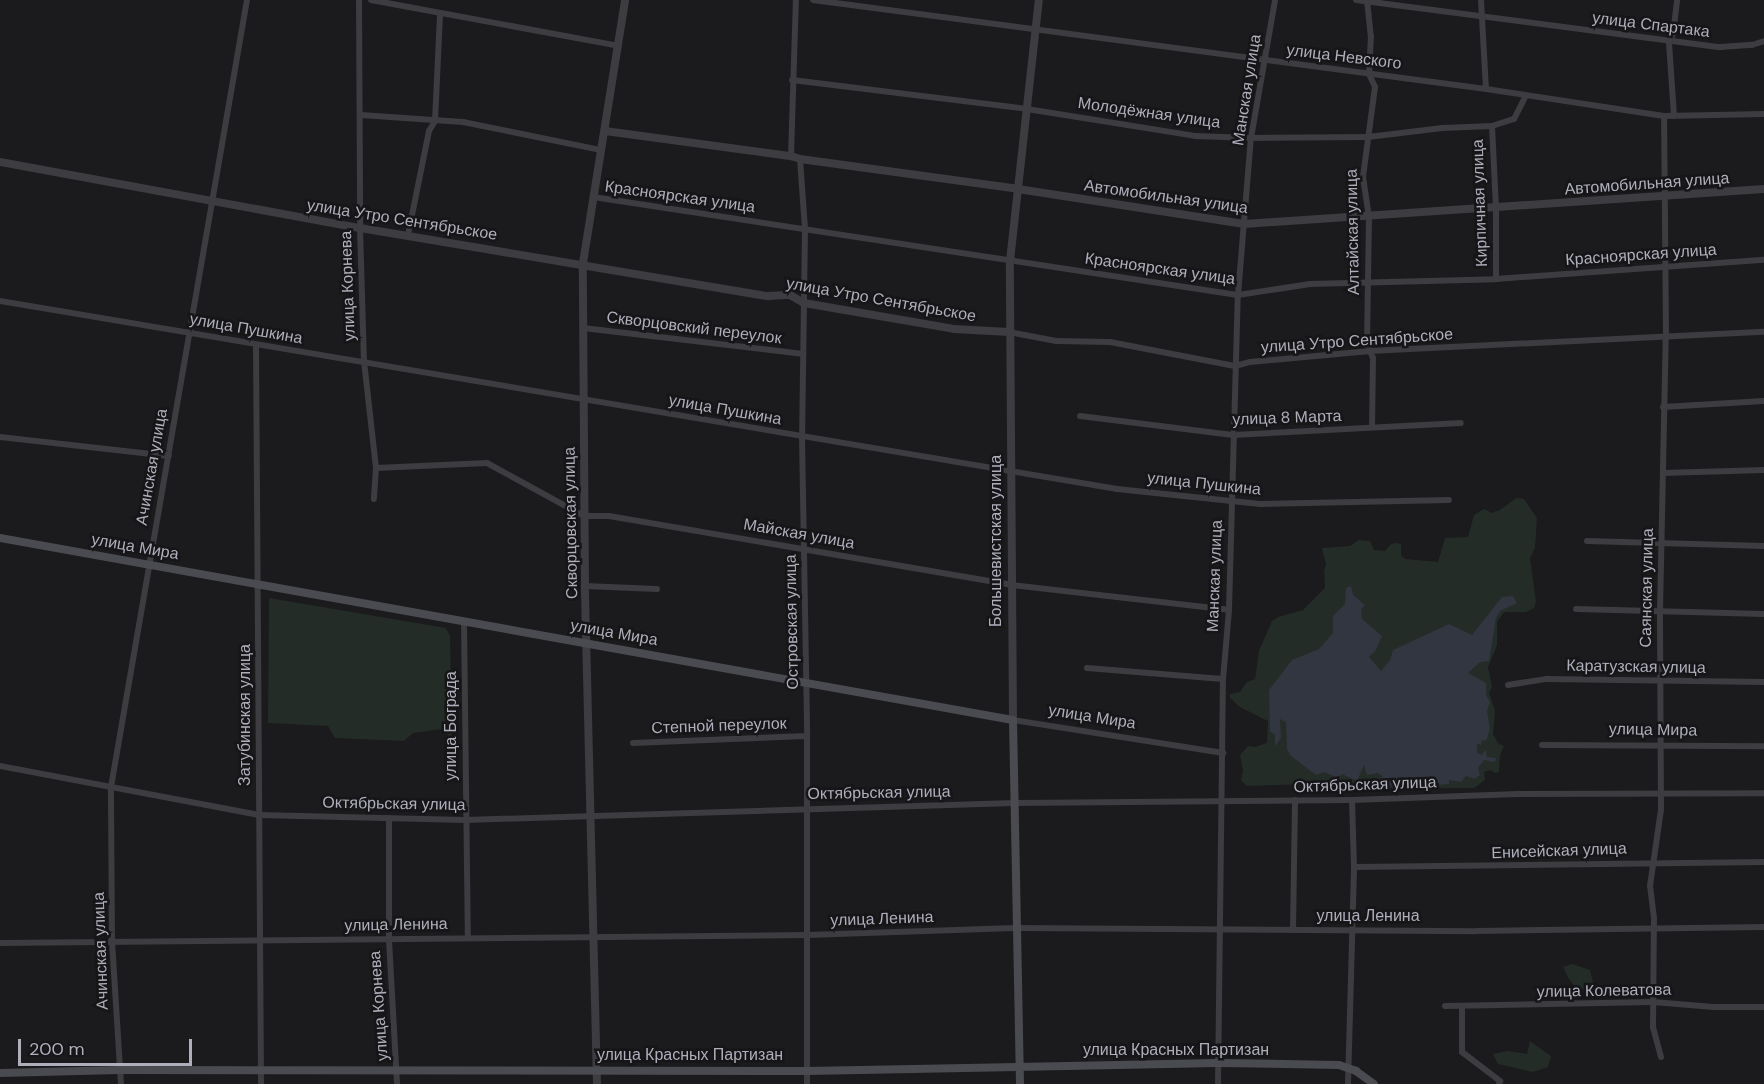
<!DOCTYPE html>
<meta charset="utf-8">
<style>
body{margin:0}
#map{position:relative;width:1764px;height:1084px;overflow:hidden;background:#1b1a1c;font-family:"DM Sans",sans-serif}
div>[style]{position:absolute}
.green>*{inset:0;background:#242c27}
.water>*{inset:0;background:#313640}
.minor>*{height:6px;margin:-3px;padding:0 3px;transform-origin:3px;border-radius:3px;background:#3c3c41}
.tertiary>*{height:8px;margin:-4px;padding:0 4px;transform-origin:4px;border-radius:4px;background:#3c3c41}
.secondary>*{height:8px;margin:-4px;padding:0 4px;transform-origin:4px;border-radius:4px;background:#4a4a51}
span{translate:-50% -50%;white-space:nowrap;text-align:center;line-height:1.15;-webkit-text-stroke:5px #161517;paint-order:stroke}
.street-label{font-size:16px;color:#aeafbb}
.scale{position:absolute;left:18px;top:1039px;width:174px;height:27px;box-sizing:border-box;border:3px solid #aeafbb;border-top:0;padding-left:8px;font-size:18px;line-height:21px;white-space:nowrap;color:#aeafbb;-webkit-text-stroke:4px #161517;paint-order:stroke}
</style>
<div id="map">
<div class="green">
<i style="clip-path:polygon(1516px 498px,1524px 499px,1537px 518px,1535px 548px,1530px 558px,1536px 602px,1534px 608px,1526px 612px,1504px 612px,1497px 622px,1497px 645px,1488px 667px,1492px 687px,1489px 693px,1495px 711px,1493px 734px,1498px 743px,1504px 746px,1500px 756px,1499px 772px,1495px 773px,1490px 770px,1484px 772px,1485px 780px,1474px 788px,1370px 789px,1331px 783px,1247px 786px,1241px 780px,1243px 771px,1240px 755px,1248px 746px,1255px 747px,1267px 743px,1268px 721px,1240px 707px,1230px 698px,1230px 694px,1240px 692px,1247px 682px,1255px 679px,1259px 651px,1272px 621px,1278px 617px,1303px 610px,1325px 588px,1324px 571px,1326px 565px,1322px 548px,1350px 546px,1359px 540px,1370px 541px,1374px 550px,1385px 551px,1391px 544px,1396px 543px,1401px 544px,1401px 555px,1405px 559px,1438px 562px,1445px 538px,1468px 537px,1474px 515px,1484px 509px,1492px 513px,1500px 510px)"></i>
<i style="clip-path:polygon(269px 598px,446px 628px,450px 636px,452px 739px,442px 729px,413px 733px,404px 741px,335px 738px,328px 726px,268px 723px)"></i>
<i style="clip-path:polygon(1572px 964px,1590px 970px,1593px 982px,1587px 989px,1577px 989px,1569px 979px,1563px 967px)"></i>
<i style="clip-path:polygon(1530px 1041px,1551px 1056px,1548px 1067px,1533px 1072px,1498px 1064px,1493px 1054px,1507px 1051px,1527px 1054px)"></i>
</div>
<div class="water">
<i style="clip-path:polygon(1351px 586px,1353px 595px,1365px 605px,1361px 609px,1362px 619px,1382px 636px,1376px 650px,1369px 657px,1381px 671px,1390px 660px,1393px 650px,1449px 624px,1472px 635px,1502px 597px,1513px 596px,1517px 603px,1500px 611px,1496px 618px,1489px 661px,1480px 662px,1468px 673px,1486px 683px,1486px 695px,1490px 702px,1487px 711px,1490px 729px,1486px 741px,1482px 740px,1481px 745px,1477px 743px,1477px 752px,1481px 755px,1486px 750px,1487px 757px,1496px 758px,1495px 762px,1484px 760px,1478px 768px,1480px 775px,1475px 779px,1466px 776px,1461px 782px,1449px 780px,1449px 784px,1438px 785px,1432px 777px,1426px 784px,1379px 786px,1382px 776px,1378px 773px,1367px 775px,1364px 765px,1357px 781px,1342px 774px,1338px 778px,1324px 772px,1316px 775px,1291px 756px,1287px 749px,1286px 722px,1280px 719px,1281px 738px,1275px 746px,1275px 735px,1270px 731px,1269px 690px,1292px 660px,1319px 649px,1333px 633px,1333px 616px,1345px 604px,1346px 588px)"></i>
</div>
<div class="minor">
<i style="left:359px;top:0;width:228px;rotate:89.7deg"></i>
<i style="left:360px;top:228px;width:133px;rotate:88.3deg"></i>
<i style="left:364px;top:361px;width:108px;rotate:83.6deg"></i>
<i style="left:376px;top:468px;width:31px;rotate:94deg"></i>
<i style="left:371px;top:0;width:252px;rotate:10.5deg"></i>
<i style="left:813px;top:0;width:679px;rotate:7.53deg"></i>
<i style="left:1486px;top:89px;width:180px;rotate:8.6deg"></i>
<i style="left:1664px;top:116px;width:100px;rotate:-1.1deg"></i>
<i style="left:1356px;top:0;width:367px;rotate:7.4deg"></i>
<i style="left:1720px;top:47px;width:32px;rotate:-4deg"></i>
<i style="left:1752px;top:45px;width:13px;rotate:-18deg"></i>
<i style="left:1367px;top:0;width:36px;rotate:84deg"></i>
<i style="left:1371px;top:36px;width:38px;rotate:93deg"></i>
<i style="left:1369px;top:74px;width:14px;rotate:65deg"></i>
<i style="left:1375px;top:87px;width:91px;rotate:97.6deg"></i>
<i style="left:1363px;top:177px;width:40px;rotate:81.5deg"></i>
<i style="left:1369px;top:217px;width:127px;rotate:90.9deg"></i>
<i style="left:1367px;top:344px;width:15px;rotate:67deg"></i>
<i style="left:1373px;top:358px;width:69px;rotate:90.8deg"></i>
<i style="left:1481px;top:0;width:89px;rotate:86.8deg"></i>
<i style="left:792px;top:80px;width:237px;rotate:7deg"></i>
<i style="left:1027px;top:109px;width:170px;rotate:9.1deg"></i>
<i style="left:1195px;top:136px;width:56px;rotate:2deg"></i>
<i style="left:1251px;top:138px;width:117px;rotate:-0.5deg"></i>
<i style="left:1368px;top:137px;width:75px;rotate:-6.9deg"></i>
<i style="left:1442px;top:128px;width:50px;rotate:-2.3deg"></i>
<i style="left:1492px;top:126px;width:23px;rotate:-18deg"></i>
<i style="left:1514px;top:119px;width:25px;rotate:-63deg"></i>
<i style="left:361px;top:115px;width:102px;rotate:3.9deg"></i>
<i style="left:463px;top:122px;width:141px;rotate:11.5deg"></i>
<i style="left:1674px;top:116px;width:74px;rotate:-93.9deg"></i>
<i style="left:1669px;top:42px;width:9px;rotate:-63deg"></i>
<i style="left:1673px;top:34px;width:34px;rotate:-83deg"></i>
<i style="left:1492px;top:126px;width:82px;rotate:87.2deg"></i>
<i style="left:1496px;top:208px;width:71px;rotate:90deg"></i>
<i style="left:791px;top:156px;width:156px;rotate:-88.2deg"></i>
<i style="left:800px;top:159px;width:70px;rotate:85.9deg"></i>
<i style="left:805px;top:229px;width:208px;rotate:90.8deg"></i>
<i style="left:802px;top:437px;width:299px;rotate:89deg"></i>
<i style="left:807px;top:736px;width:348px;rotate:90deg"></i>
<i style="left:593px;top:197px;width:652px;rotate:8.64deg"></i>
<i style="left:1238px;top:295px;width:73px;rotate:-8.7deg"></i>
<i style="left:1310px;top:284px;width:186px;rotate:-1.5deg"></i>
<i style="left:1496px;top:279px;width:269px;rotate:-4.1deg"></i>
<i style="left:408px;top:235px;width:106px;rotate:-78.6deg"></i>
<i style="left:429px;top:131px;width:12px;rotate:-59deg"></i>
<i style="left:435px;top:121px;width:108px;rotate:-87.3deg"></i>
<i style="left:0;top:301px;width:1133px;rotate:9.55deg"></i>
<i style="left:1117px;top:489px;width:144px;rotate:6deg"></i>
<i style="left:1260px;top:504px;width:189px;rotate:-1.2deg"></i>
<i style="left:583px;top:328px;width:222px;rotate:6.7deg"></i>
<i style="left:1009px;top:332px;width:48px;rotate:10.8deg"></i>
<i style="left:1056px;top:341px;width:54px;rotate:1.1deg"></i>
<i style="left:1110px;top:342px;width:127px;rotate:10.9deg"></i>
<i style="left:1235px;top:366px;width:16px;rotate:-15deg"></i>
<i style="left:1250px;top:362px;width:121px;rotate:-5.2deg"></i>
<i style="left:1370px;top:351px;width:394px;rotate:-2.8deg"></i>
<i style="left:256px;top:345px;width:739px;rotate:89.61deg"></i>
<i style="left:1663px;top:407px;width:101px;rotate:-3.4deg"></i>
<i style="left:1080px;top:416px;width:154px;rotate:7.1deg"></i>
<i style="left:1233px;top:435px;width:228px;rotate:-3deg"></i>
<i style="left:0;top:437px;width:170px;rotate:6.4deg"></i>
<i style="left:376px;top:468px;width:111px;rotate:-2.6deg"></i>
<i style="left:487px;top:463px;width:111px;rotate:28.7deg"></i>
<i style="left:584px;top:516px;width:25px"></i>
<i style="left:609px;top:516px;width:408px;rotate:9.7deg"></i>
<i style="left:1011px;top:585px;width:219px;rotate:6.5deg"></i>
<i style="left:1663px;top:473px;width:101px;rotate:-1.7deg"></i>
<i style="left:1587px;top:541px;width:177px;rotate:1.6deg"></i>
<i style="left:585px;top:586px;width:72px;rotate:2.4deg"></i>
<i style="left:1576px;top:609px;width:188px;rotate:1.5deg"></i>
<i style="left:464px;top:622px;width:316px;rotate:89.3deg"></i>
<i style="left:1087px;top:668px;width:136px;rotate:4.6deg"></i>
<i style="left:1508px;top:685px;width:39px;rotate:-9deg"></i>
<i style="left:1547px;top:679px;width:217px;rotate:0.8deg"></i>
<i style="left:1013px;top:720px;width:213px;rotate:8.9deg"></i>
<i style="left:633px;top:743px;width:174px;rotate:-2.3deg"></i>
<i style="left:1542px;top:745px;width:222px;rotate:0.3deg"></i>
<i style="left:0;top:766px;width:264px;rotate:10.7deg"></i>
<i style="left:259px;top:815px;width:206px;rotate:1.4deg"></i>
<i style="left:465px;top:820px;width:550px;rotate:-1.77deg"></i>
<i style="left:1015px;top:803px;width:337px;rotate:-0.5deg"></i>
<i style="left:1352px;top:800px;width:166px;rotate:-2.1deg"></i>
<i style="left:1518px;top:794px;width:246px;rotate:-0.2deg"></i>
<i style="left:389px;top:818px;width:122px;rotate:90deg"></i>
<i style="left:389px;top:940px;width:144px;rotate:86.8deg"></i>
<i style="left:1354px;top:867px;width:410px;rotate:-0.7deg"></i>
<i style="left:1293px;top:929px;width:129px;rotate:-89.1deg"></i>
<i style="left:0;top:943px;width:807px;rotate:-0.57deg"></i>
<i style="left:807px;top:935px;width:208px;rotate:-1.9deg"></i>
<i style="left:1015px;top:928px;width:462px;rotate:0.4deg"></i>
<i style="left:1477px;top:931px;width:287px;rotate:-0.8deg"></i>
<i style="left:1445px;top:1006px;width:208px;rotate:-1.1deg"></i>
<i style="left:1653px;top:1002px;width:61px;rotate:4.7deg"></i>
<i style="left:1714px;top:1007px;width:50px"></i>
<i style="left:1462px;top:1006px;width:46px;rotate:90deg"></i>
<i style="left:1462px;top:1052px;width:48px;rotate:37.3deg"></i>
<i style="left:1500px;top:1081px;width:3px;rotate:108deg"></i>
<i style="left:1661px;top:1057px;width:30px;rotate:-105deg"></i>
<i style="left:1653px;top:1028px;width:110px;rotate:-89.5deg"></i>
<i style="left:1654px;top:918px;width:32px;rotate:-97deg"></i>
<i style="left:1650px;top:886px;width:77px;rotate:-81.8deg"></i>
<i style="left:1661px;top:810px;width:198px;rotate:-90.3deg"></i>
<i style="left:1660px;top:612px;width:276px;rotate:-88.8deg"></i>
<i style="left:1666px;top:336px;width:220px;rotate:-90.5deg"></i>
<i style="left:121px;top:1084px;width:143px;rotate:-93.6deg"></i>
<i style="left:112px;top:941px;width:154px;rotate:-90.4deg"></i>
<i style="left:111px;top:787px;width:799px;rotate:-80.2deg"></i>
<i style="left:1218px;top:1084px;width:405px;rotate:-89.3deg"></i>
<i style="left:1223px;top:679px;width:69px;rotate:-85deg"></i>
<i style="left:1229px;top:610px;width:315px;rotate:-88.4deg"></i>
<i style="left:1238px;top:295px;width:158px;rotate:-85.3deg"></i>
<i style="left:1251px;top:138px;width:140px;rotate:-80.1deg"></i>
<i style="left:1348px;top:1084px;width:217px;rotate:-88.4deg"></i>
<i style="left:1354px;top:867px;width:67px;rotate:-91.7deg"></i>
</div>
<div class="tertiary">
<i style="left:605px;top:131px;width:188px;rotate:7.7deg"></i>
<i style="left:791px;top:156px;width:9px;rotate:18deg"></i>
<i style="left:800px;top:159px;width:220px;rotate:7.8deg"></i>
<i style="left:1018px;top:189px;width:229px;rotate:8.8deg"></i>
<i style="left:1244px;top:224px;width:521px;rotate:-3.85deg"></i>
<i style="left:0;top:162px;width:366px;rotate:10.4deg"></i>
<i style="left:360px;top:228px;width:414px;rotate:9.5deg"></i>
<i style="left:768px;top:296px;width:22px;rotate:-3deg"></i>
<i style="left:790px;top:295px;width:16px;rotate:30deg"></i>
<i style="left:804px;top:303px;width:152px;rotate:9.8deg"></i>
<i style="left:954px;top:329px;width:55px;rotate:3.1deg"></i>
<i style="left:1013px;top:720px;width:459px;rotate:-90.4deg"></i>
<i style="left:1010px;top:261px;width:263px;rotate:-83.7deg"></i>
<i style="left:597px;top:1084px;width:498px;rotate:-91.4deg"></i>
<i style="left:585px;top:586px;width:323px;rotate:-90.4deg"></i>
<i style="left:583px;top:263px;width:266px;rotate:-80.9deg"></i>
</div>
<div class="secondary">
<i style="left:0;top:538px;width:1029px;rotate:10.19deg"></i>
<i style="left:1013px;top:720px;width:364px;rotate:88.9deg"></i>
<i style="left:0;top:1073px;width:120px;rotate:-1.4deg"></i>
<i style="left:120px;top:1070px;width:687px;rotate:0.08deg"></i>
<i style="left:807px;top:1071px;width:411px;rotate:-1.1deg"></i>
<i style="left:1218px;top:1063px;width:121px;rotate:0.9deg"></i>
<i style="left:1339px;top:1065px;width:18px;rotate:19deg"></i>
<i style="left:1356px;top:1071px;width:22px;rotate:36deg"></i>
</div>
<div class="street-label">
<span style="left:1651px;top:25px;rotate:7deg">улица Спартака</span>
<span style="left:1344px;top:57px;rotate:7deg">улица Невского</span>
<span style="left:1247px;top:90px;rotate:-81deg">Манская улица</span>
<span style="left:1149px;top:113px;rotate:8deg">Молодёжная улица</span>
<span style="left:1647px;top:184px;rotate:-4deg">Автомобильная улица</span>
<span style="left:680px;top:197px;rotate:8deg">Красноярская улица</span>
<span style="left:1166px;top:197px;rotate:8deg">Автомобильная улица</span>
<span style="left:1480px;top:203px;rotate:-92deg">Кирпичная улица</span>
<span style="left:402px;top:220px;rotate:9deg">улица Утро Сентябрьское</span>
<span style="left:1353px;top:232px;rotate:-91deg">Алтайская улица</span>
<span style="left:1641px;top:255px;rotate:-4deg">Красноярская улица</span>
<span style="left:1160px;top:269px;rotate:8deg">Красноярская улица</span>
<span style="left:348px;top:286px;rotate:-92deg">улица Корнева</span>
<span style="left:881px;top:300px;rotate:10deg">улица Утро Сентябрьское</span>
<span style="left:694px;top:328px;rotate:7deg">Скворцовский переулок</span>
<span style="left:246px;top:329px;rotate:10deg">улица Пушкина</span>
<span style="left:1357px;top:341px;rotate:-4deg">улица Утро Сентябрьское</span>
<span style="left:725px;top:410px;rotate:10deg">улица Пушкина</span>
<span style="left:1287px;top:418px;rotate:-2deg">улица 8 Марта</span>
<span style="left:152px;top:467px;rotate:-80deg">Ачинская улица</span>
<span style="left:1204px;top:484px;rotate:6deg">улица Пушкина</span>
<span style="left:571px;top:523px;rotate:-91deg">Скворцовская улица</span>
<span style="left:799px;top:534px;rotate:10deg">Майская улица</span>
<span style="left:996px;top:541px;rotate:-90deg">Большевистская улица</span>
<span style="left:135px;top:547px;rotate:10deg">улица Мира</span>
<span style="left:1215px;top:576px;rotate:-88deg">Манская улица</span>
<span style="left:1647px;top:588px;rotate:-89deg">Саянская улица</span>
<span style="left:792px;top:622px;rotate:-91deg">Островская улица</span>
<span style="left:614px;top:633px;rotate:10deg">улица Мира</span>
<span style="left:1636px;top:667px;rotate:1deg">Каратузская улица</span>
<span style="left:245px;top:715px;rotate:-90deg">Затубинская улица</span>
<span style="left:1092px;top:717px;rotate:9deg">улица Мира</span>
<span style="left:451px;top:726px;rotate:-90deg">улица Бограда</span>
<span style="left:719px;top:726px;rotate:-2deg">Степной переулок</span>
<span style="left:1653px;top:730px;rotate:1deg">улица Мира</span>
<span style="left:1365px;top:785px;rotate:-2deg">Октябрьская улица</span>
<span style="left:879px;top:793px;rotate:-1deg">Октябрьская улица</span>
<span style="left:394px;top:804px;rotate:1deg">Октябрьская улица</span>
<span style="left:1559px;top:851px;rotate:-2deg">Енисейская улица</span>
<span style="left:1368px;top:916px">улица Ленина</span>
<span style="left:882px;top:919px;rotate:-2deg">улица Ленина</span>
<span style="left:396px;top:925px;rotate:-1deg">улица Ленина</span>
<span style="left:101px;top:951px;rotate:-92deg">Ачинская улица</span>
<span style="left:1604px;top:991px;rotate:-1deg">улица Колеватова</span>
<span style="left:379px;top:1006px;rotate:-94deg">улица Корнева</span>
<span style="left:1176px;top:1050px">улица Красных Партизан</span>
<span style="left:690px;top:1055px">улица Красных Партизан</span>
</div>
<div class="scale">200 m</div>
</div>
